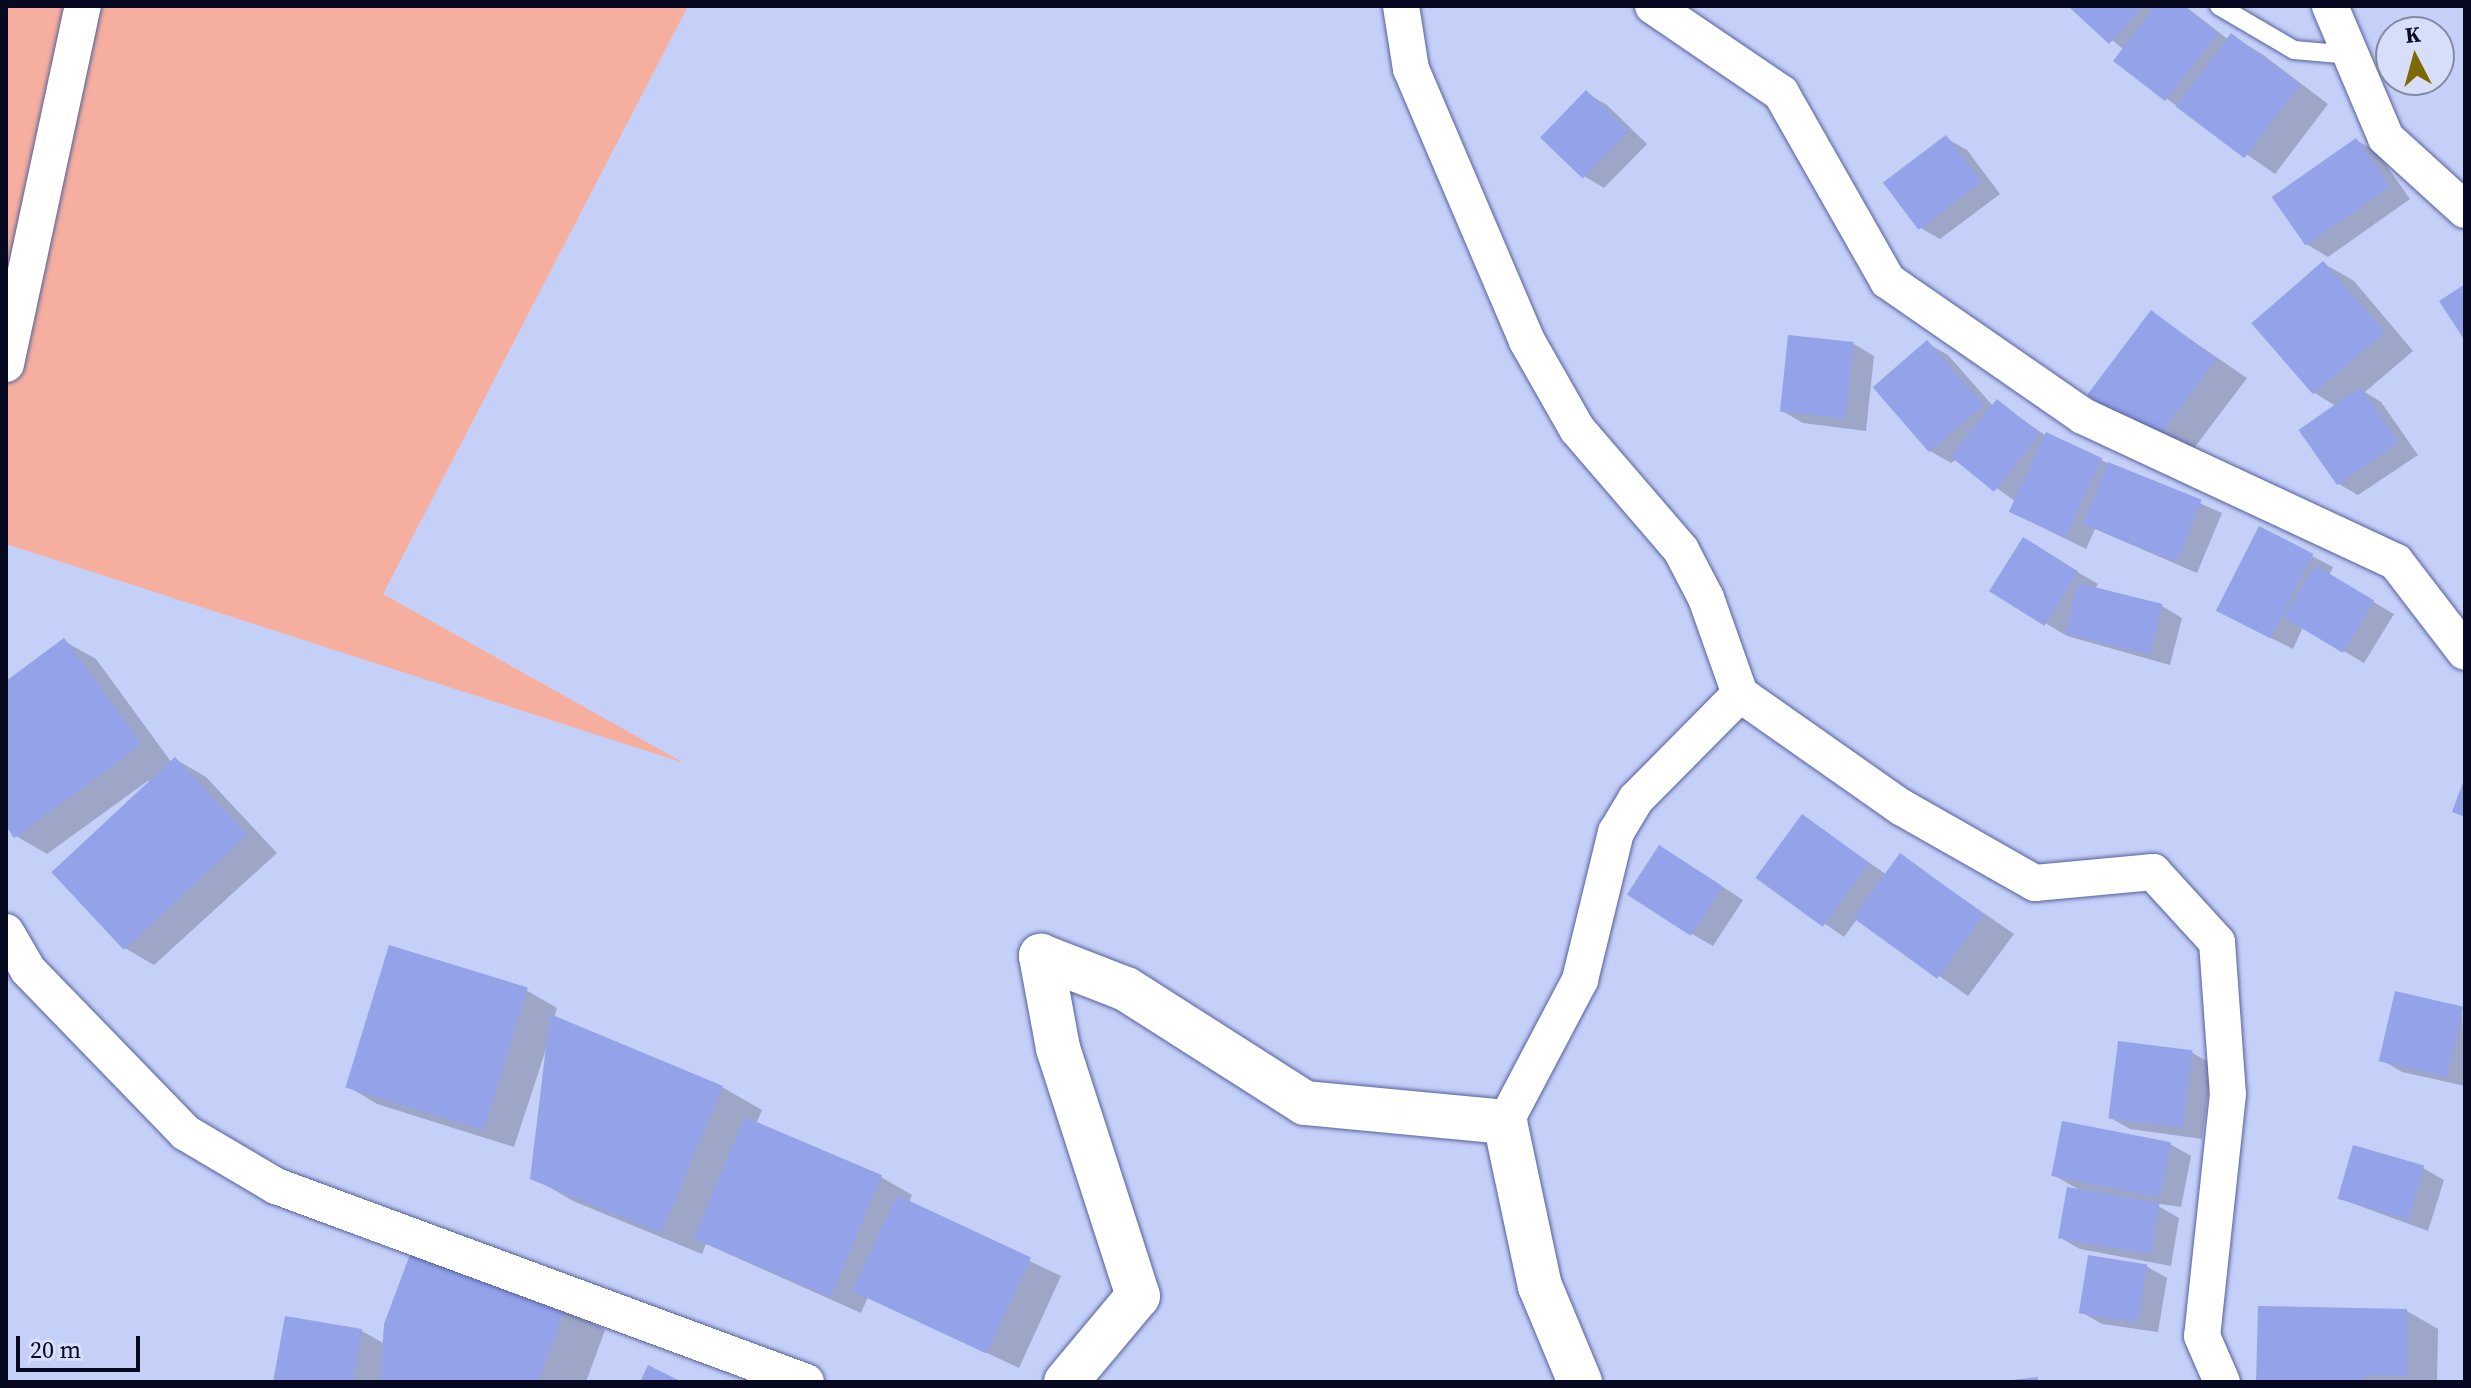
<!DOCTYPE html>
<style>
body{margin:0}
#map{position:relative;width:2471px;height:1388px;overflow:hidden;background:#c5d0f9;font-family:"Source Serif 4",serif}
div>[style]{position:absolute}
.green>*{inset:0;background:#f6af9e}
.shadow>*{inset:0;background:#0003}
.building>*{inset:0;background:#93a2e9;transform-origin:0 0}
.roads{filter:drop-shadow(0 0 2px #55619e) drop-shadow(0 0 2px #55619e)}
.service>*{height:18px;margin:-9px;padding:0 9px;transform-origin:9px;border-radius:9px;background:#fff}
.minor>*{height:36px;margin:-18px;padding:0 18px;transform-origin:18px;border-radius:18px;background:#fff}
.tertiary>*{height:44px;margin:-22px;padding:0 22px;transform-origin:22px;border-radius:22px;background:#fff}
span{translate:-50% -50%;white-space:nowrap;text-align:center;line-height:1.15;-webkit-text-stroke:6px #d6defa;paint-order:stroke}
.frame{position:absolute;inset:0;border:8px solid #070921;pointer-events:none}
.north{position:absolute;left:2375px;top:16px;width:80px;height:80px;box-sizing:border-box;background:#d6defa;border:2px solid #8389a3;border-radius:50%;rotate:354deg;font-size:22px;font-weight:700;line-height:32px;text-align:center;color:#070921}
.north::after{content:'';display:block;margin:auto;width:28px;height:36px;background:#7e6800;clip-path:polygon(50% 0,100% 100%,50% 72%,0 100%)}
.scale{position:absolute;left:16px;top:1336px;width:124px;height:36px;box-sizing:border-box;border:4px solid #070921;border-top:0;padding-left:10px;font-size:24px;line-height:28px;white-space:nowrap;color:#070921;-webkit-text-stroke:6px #d6defa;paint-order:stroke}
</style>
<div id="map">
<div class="green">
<i style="clip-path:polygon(6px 6px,688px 6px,383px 594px,684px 763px,6px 544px)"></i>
</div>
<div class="shadow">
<i style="clip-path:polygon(2071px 6px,2185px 6px,2229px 40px,2232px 36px,2262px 54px,2328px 104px,2275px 174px,2167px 99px,2124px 50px)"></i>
<i style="clip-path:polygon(1586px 93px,1607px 105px,1647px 144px,1604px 188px,1584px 176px,1543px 136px)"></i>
<i style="clip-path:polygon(1946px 138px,1967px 150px,2000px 194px,1940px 239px,1919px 227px)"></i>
<i style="clip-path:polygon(2356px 140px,2377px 152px,2410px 199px,2328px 257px,2308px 245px,2275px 199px)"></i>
<i style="clip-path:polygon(2323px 263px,2354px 281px,2413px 351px,2365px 392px,2381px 402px,2418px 455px,2358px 495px,2337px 483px,2336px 406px,2313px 392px)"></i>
<i style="clip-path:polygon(2152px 313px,2247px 378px,2185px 460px,2155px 442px)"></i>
<i style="clip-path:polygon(1927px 343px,1948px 355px,1993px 406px,1997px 401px,2046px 436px,2222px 513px,2197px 573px,2095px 529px,2086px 549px,2011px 512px,2016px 502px,1957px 459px,1951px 463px,1930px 451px)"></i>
<i style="clip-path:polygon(1854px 344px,1874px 356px,1866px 431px,1803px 423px,1782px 411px)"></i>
<i style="clip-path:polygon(2260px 529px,2333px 567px,2329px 576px,2394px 614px,2364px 663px,2303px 627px,2293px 649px,2239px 622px)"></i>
<i style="clip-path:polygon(2023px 540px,2098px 584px,2095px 589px,2162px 606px,2182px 618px,2170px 665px,2067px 636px,1992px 591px)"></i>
<i style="clip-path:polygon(64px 641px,96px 659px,172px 763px,175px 759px,206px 777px,277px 853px,154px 965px,123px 947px,149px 780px,47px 854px,16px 836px,6px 823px,6px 683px)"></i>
<i style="clip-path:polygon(1802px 816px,1887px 875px,1901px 856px,2014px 934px,1968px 996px,1857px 919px,1844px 937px,1757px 876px)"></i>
<i style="clip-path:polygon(1680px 859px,1743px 900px,1713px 946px,1692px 934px)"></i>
<i style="clip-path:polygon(526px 990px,557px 1008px,554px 1018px,722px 1087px,762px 1110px,756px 1124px,881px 1177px,912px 1195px,909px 1203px,1061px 1276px,1019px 1368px,868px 1297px,861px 1313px,706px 1244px,702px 1254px,573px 1201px,532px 1177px,548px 1043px,514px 1147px,377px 1104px,347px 1086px)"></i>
<i style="clip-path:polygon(2462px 1008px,2465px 1086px,2402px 1072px,2382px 1060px)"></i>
<i style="clip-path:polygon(2191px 1052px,2212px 1064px,2202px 1139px,2130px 1129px,2109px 1117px)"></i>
<i style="clip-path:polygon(2170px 1144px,2191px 1156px,2181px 1207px,2153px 1203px,2179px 1218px,2171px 1266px,2080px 1249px,2059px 1237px,2080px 1190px,2053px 1175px)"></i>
<i style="clip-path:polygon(2423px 1168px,2444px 1180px,2428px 1231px,2338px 1198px)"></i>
<i style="clip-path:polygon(2146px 1266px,2167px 1278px,2158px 1332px,2102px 1324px,2081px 1312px)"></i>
<i style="clip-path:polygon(565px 1307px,605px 1330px,586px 1382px,275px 1382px,362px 1331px,385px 1344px)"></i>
<i style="clip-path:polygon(2407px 1311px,2438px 1329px,2437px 1382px,2258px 1382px)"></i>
</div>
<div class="building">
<i style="clip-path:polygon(2068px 6px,2144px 6px,2109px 44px)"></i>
<i style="clip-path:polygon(2155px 6px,2183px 6px,2218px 33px,2165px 101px,2113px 61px)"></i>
<i style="left:2231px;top:33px;width:86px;height:92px;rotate:37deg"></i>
<i style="left:1586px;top:90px;width:59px;height:66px;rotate:44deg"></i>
<i style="left:1946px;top:135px;width:59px;height:79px;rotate:53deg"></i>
<i style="left:2356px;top:138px;width:59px;height:103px;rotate:55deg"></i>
<i style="left:2323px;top:261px;width:94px;height:95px;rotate:49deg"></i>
<i style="clip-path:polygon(2465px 284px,2465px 341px,2439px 301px)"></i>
<i style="left:2151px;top:310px;width:82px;height:106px;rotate:37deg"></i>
<i style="left:1788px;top:335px;width:66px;height:77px;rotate:6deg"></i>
<i style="left:1927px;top:340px;width:86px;height:72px;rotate:49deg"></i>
<i style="left:2360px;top:387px;width:67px;height:75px;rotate:55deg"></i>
<i style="left:1997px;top:399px;width:56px;height:74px;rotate:39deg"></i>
<i style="left:2046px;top:432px;width:62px;height:88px;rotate:25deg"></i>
<i style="left:2108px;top:462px;width:101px;height:67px;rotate:22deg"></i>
<i style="left:2259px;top:526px;width:61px;height:95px;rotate:27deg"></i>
<i style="left:2023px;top:537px;width:65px;height:64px;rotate:32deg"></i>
<i style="left:2315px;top:565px;width:69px;height:61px;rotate:31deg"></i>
<i style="left:2078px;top:583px;width:87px;height:52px;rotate:14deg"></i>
<i style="clip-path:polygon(64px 638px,142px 744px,14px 838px,6px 826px,6px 681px)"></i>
<i style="left:175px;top:757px;width:106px;height:169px;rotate:47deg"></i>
<i style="clip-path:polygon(2465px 777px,2465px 817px,2452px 812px)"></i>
<i style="left:1802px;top:814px;width:83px;height:79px;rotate:36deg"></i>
<i style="left:1659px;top:845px;width:76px;height:59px;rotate:33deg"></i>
<i style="left:1900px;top:853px;width:104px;height:80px;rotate:36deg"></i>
<i style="left:389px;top:945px;width:145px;height:149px;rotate:17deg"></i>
<i style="left:2395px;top:991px;width:70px;height:72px;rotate:13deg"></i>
<i style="clip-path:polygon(550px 1014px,723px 1086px,661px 1233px,530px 1179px)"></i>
<i style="left:2118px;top:1041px;width:75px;height:78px;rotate:7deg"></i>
<i style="left:745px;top:1117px;width:149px;height:132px;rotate:23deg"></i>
<i style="left:2062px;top:1121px;width:111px;height:56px;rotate:11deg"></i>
<i style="left:2353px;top:1145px;width:74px;height:56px;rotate:16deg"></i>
<i style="left:2067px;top:1187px;width:94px;height:52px;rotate:10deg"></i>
<i style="left:897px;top:1195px;width:148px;height:106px;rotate:25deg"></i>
<i style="clip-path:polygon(412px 1249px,566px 1306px,538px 1382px,380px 1382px,384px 1324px)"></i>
<i style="left:2088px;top:1255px;width:60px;height:59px;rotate:9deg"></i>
<i style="clip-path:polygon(2258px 1306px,2407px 1309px,2407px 1376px,2365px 1375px,2365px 1382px,2256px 1382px)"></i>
<i style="clip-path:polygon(285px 1316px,362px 1329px,353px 1382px,273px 1382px)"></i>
<i style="clip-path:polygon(648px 1365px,682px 1382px,640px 1382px)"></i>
<i style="clip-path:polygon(2038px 1377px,2038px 1382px,2012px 1382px,2012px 1380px)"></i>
</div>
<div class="roads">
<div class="service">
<i style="left:2219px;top:6px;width:87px;rotate:30.4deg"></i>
<i style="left:2294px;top:50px;width:57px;rotate:5deg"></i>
</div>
<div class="minor">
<i style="left:1401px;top:6px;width:64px;rotate:81deg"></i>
<i style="left:1411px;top:69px;width:296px;rotate:66.9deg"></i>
<i style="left:1527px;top:341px;width:101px;rotate:60.4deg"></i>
<i style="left:1577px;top:429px;width:160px;rotate:49.3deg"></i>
<i style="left:1681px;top:550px;width:54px;rotate:62.5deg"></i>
<i style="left:1706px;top:598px;width:102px;rotate:70.5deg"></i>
<i style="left:1740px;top:694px;width:148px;rotate:134.7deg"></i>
<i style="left:1636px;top:799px;width:39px;rotate:121deg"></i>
<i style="left:1616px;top:832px;width:152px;rotate:103.7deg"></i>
<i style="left:1580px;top:980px;width:161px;rotate:117.8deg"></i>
<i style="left:1653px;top:6px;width:155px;rotate:34.2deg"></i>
<i style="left:1781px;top:93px;width:216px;rotate:60.4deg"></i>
<i style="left:1888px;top:281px;width:237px;rotate:34.7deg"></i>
<i style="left:2083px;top:416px;width:345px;rotate:25deg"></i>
<i style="left:2396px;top:562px;width:113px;rotate:52.5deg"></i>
<i style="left:2330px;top:6px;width:143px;rotate:67deg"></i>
<i style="left:2386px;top:138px;width:107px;rotate:42.3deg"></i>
<i style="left:6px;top:364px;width:366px;rotate:-77.9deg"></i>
<i style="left:1740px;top:694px;width:197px;rotate:35.1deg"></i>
<i style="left:1901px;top:807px;width:154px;rotate:29.6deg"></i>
<i style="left:2035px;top:883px;width:119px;rotate:-5.3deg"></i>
<i style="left:2153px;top:872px;width:95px;rotate:47.6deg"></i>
<i style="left:2217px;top:942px;width:152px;rotate:85.9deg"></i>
<i style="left:2228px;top:1094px;width:243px;rotate:96.1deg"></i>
<i style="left:2202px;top:1336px;width:50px;rotate:66.5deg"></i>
<i style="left:6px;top:932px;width:44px;rotate:59.9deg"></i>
<i style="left:28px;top:970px;width:227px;rotate:45.9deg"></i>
<i style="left:186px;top:1133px;width:104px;rotate:30.5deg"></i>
<i style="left:276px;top:1186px;width:565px;rotate:20.29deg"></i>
</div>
<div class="tertiary">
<i style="left:1066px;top:1382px;width:112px;rotate:-50.1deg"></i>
<i style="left:1138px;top:1296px;width:261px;rotate:-107.9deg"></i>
<i style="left:1058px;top:1048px;width:94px;rotate:-100.5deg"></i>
<i style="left:1041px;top:956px;width:91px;rotate:21.2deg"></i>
<i style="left:1126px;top:989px;width:212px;rotate:32.5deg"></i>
<i style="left:1305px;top:1103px;width:201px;rotate:5.4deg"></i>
<i style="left:1505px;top:1122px;width:168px;rotate:78deg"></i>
<i style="left:1540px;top:1286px;width:104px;rotate:67.4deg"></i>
</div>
</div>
<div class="frame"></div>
<div class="north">K</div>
<div class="scale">20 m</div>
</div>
